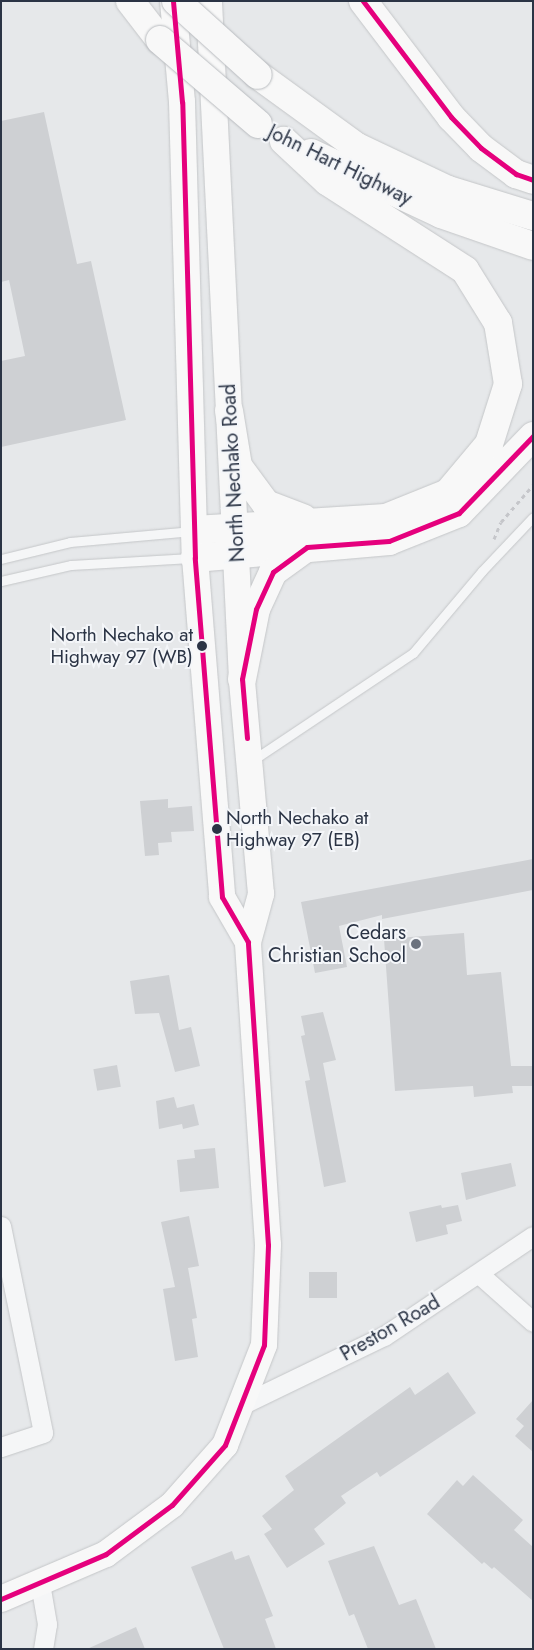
<!DOCTYPE html>
<style>
body{margin:0}
#map{position:relative;width:534px;height:1650px;overflow:hidden;background:#e6e8ea;font-family:Jost,sans-serif}
div>[style]{position:absolute}
.building>*{inset:0;background:#ced0d3;transform-origin:0 0}
.path>*{height:3px;margin-top:-1.5px;transform-origin:0;background:repeating-linear-gradient(90deg,#c5c6ca 0 4px,transparent 0 8px)}
.roads{filter:drop-shadow(0 0 1px #c4c6c8) drop-shadow(0 0 1px #c4c6c8)}
.lane>*{height:9px;margin:-4.5px;padding:0 4.5px;transform-origin:4.5px;border-radius:4.5px;background:#f5f6f7}
.street>*{height:19px;margin:-9.5px;padding:0 9.5px;transform-origin:9.5px;border-radius:9.5px;background:#f5f6f7}
.secondary>*{height:26px;margin:-13px;padding:0 13px;transform-origin:13px;border-radius:13px;background:#f8f8f8}
.highway>*{height:28px;margin:-14px;padding:0 14px;transform-origin:14px;border-radius:14px;background:#f8f8f8}
.bridges{filter:drop-shadow(0 0 1px #b8bbbf) drop-shadow(0 0 1px #b8bbbf)}
.highway-bridge>*{height:28px;margin:-14px;padding:0 14px;transform-origin:14px;border-radius:14px;background:#f8f8f8}
.bus-1>*{height:5px;margin:-2.5px;padding:0 2.5px;transform-origin:2.5px;border-radius:2.5px;background:#e5007d}
.dots>*{width:14px;height:14px;translate:-50% -50%;box-sizing:border-box;border:2px solid #f4f6f9;border-radius:50%}
span{translate:-50% -50%;white-space:nowrap;text-align:center;line-height:1.15;-webkit-text-stroke:4px #f4f6f9;paint-order:stroke}
.bus-label{font-size:19px;color:#2b3445}
.right{translate:-100% -50%;text-align:right}
.left{translate:0 -50%;text-align:left}
.street-label{font-size:20px;color:#2b3445}
.poi-label{font-size:20px;color:#2b3445}
.frame{position:absolute;inset:0;border:2px solid #2b3445;pointer-events:none}
</style>
<div id="map">
<div class="building">
<i style="clip-path:polygon(44px 112px,77px 264px,91px 261px,126px 420px,1px 447px,1px 361px,25px 356px,9px 280px,1px 282px,1px 121px)"></i>
<i style="clip-path:polygon(168px 799px,168px 808px,192px 806px,194px 831px,171px 832px,172px 842px,158px 843px,159px 855px,145px 856px,140px 801px)"></i>
<i style="clip-path:polygon(533px 859px,533px 890px,382px 919px,382px 915px,339px 926px,347px 967px,315px 973px,301px 902px)"></i>
<i style="clip-path:polygon(464px 933px,467px 975px,501px 972px,511px 1066px,533px 1066px,533px 1086px,512px 1086px,513px 1093px,474px 1097px,473px 1086px,395px 1091px,384px 939px)"></i>
<i style="clip-path:polygon(169px 975px,179px 1030px,191px 1027px,200px 1066px,175px 1072px,159px 1013px,135px 1014px,130px 981px)"></i>
<i style="clip-path:polygon(323px 1012px,336px 1060px,323px 1063px,346px 1182px,324px 1187px,305px 1081px,310px 1080px,301px 1036px,305px 1035px,301px 1016px)"></i>
<i style="left:117px;top:1065px;width:22px;height:24px;rotate:80deg"></i>
<i style="clip-path:polygon(174px 1097px,177px 1108px,194px 1104px,199px 1125px,183px 1129px,182px 1124px,159px 1129px,156px 1101px)"></i>
<i style="clip-path:polygon(215px 1148px,219px 1188px,180px 1192px,177px 1160px,195px 1158px,194px 1150px)"></i>
<i style="clip-path:polygon(511px 1163px,516px 1186px,466px 1200px,461px 1173px)"></i>
<i style="clip-path:polygon(441px 1205px,442px 1208px,458px 1205px,462px 1221px,446px 1225px,448px 1234px,416px 1242px,409px 1212px)"></i>
<i style="clip-path:polygon(189px 1216px,199px 1266px,188px 1268px,197px 1318px,192px 1319px,198px 1357px,175px 1361px,163px 1289px,175px 1287px,161px 1222px)"></i>
<i style="left:309px;top:1272px;width:28px;height:26px"></i>
<i style="clip-path:polygon(448px 1372px,476px 1413px,380px 1477px,377px 1472px,341px 1496px,346px 1503px,314px 1529px,325px 1544px,287px 1568px,264px 1534px,272px 1529px,262px 1516px,294px 1490px,285px 1476px,410px 1387px,415px 1395px)"></i>
<i style="clip-path:polygon(533px 1400px,533px 1452px,515px 1436px,524px 1426px,516px 1419px)"></i>
<i style="clip-path:polygon(473px 1475px,523px 1520px,514px 1530px,533px 1547px,533px 1601px,494px 1567px,492px 1569px,484px 1562px,482px 1564px,427px 1514px,457px 1480px,463px 1486px)"></i>
<i style="clip-path:polygon(374px 1546px,399px 1605px,416px 1599px,436px 1649px,368px 1649px,354px 1614px,349px 1616px,328px 1561px)"></i>
<i style="clip-path:polygon(232px 1551px,235px 1560px,249px 1555px,273px 1616px,265px 1619px,276px 1649px,224px 1649px,191px 1567px)"></i>
<i style="clip-path:polygon(136px 1627px,145px 1649px,87px 1649px)"></i>
</div>
<div class="path">
<i style="left:494px;top:539px;width:18px;rotate:-68deg"></i>
<i style="left:501px;top:522px;width:49px;rotate:-49.1deg"></i>
</div>
<div class="roads">
<div class="lane">
<i style="left:1px;top:559px;width:71px;rotate:-13.8deg"></i>
<i style="left:70px;top:542px;width:123px;rotate:-5.1deg"></i>
<i style="left:1px;top:581px;width:72px;rotate:-12.9deg"></i>
<i style="left:71px;top:565px;width:120px;rotate:-3.3deg"></i>
<i style="left:253px;top:760px;width:192px;rotate:-33.8deg"></i>
<i style="left:413px;top:653px;width:107px;rotate:-49.9deg"></i>
<i style="left:482px;top:571px;width:74px;rotate:-46.6deg"></i>
</div>
<div class="street">
<i style="left:1px;top:1226px;width:211px;rotate:78.5deg"></i>
<i style="left:43px;top:1433px;width:44px;rotate:161.6deg"></i>
<i style="left:479px;top:1274px;width:72px;rotate:41.6deg"></i>
<i style="left:239px;top:1406px;width:161px;rotate:-25.8deg"></i>
<i style="left:384px;top:1336px;width:179px;rotate:-33.9deg"></i>
<i style="left:40px;top:1583px;width:42px;rotate:80.3deg"></i>
<i style="left:47px;top:1624px;width:25px;rotate:99deg"></i>
</div>
<div class="secondary">
<i style="left:173px;top:1px;width:101px;rotate:84.9deg"></i>
<i style="left:182px;top:102px;width:456px;rotate:88.4deg"></i>
<i style="left:195px;top:558px;width:340px;rotate:85.4deg"></i>
<i style="left:222px;top:897px;width:52px;rotate:60deg"></i>
<i style="left:1px;top:1599px;width:114px;rotate:-23.2deg"></i>
<i style="left:106px;top:1554px;width:82px;rotate:-36.6deg"></i>
<i style="left:172px;top:1505px;width:80px;rotate:-48.5deg"></i>
<i style="left:225px;top:1445px;width:107px;rotate:-68.7deg"></i>
<i style="left:264px;top:1345px;width:100px;rotate:-87.7deg"></i>
<i style="left:268px;top:1245px;width:304px;rotate:-93.8deg"></i>
<i style="left:248px;top:942px;width:50px;rotate:-74.8deg"></i>
<i style="left:261px;top:894px;width:216px;rotate:-95.1deg"></i>
<i style="left:242px;top:679px;width:679px;rotate:-92.79deg"></i>
</div>
<div class="highway">
<i style="left:130px;top:1px;width:49px;rotate:52.4deg"></i>
<i style="left:363px;top:1px;width:146px;rotate:52.8deg"></i>
<i style="left:451px;top:117px;width:43px;rotate:45.9deg"></i>
<i style="left:481px;top:148px;width:44px;rotate:36.6deg"></i>
<i style="left:516px;top:174px;width:18px;rotate:19deg"></i>
<i style="left:258px;top:75px;width:122px;rotate:36deg"></i>
<i style="left:357px;top:147px;width:101px;rotate:25.3deg"></i>
<i style="left:448px;top:190px;width:89px;rotate:17deg"></i>
<i style="left:311px;top:153px;width:144px;rotate:25.1deg"></i>
<i style="left:441px;top:214px;width:97px;rotate:19.2deg"></i>
<i style="left:229px;top:411px;width:56px;rotate:80.7deg"></i>
<i style="left:238px;top:466px;width:47px;rotate:53.6deg"></i>
<i style="left:266px;top:504px;width:40px;rotate:21deg"></i>
<i style="left:195px;top:530px;width:191px;rotate:-3.6deg"></i>
<i style="left:386px;top:518px;width:67px;rotate:-22deg"></i>
<i style="left:448px;top:493px;width:64px;rotate:-50.1deg"></i>
<i style="left:489px;top:444px;width:63px;rotate:-72.4deg"></i>
<i style="left:508px;top:384px;width:62px;rotate:-99.3deg"></i>
<i style="left:498px;top:323px;width:62px;rotate:-121.9deg"></i>
<i style="left:465px;top:270px;width:164px;rotate:-147.2deg"></i>
<i style="left:327px;top:181px;width:59px;rotate:-137.1deg"></i>
<i style="left:195px;top:558px;width:195px;rotate:-5deg"></i>
<i style="left:389px;top:541px;width:75px;rotate:-21.8deg"></i>
<i style="left:459px;top:513px;width:107px;rotate:-46.1deg"></i>
<i style="left:242px;top:679px;width:71px;rotate:-78.7deg"></i>
<i style="left:256px;top:609px;width:41px;rotate:-65.3deg"></i>
<i style="left:273px;top:572px;width:41px;rotate:-36deg"></i>
</div>
</div>
<div class="bridges">
<div class="highway-bridge">
<i style="left:176px;top:1px;width:110px;rotate:42.1deg"></i>
<i style="left:160px;top:40px;width:129px;rotate:40.6deg"></i>
</div>
</div>
<div class="bus-1">
<i style="left:363px;top:1px;width:146px;rotate:52.8deg"></i>
<i style="left:451px;top:117px;width:43px;rotate:45.9deg"></i>
<i style="left:481px;top:148px;width:44px;rotate:36.6deg"></i>
<i style="left:516px;top:174px;width:18px;rotate:19deg"></i>
<i style="left:247px;top:738px;width:59px;rotate:-94.8deg"></i>
<i style="left:242px;top:679px;width:71px;rotate:-78.7deg"></i>
<i style="left:256px;top:609px;width:41px;rotate:-65.3deg"></i>
<i style="left:273px;top:572px;width:42px;rotate:-36.3deg"></i>
<i style="left:307px;top:547px;width:82px;rotate:-4.2deg"></i>
<i style="left:389px;top:541px;width:75px;rotate:-21.8deg"></i>
<i style="left:459px;top:513px;width:107px;rotate:-46.1deg"></i>
<i style="left:1px;top:1599px;width:114px;rotate:-23.2deg"></i>
<i style="left:106px;top:1554px;width:82px;rotate:-36.6deg"></i>
<i style="left:172px;top:1505px;width:80px;rotate:-48.5deg"></i>
<i style="left:225px;top:1445px;width:107px;rotate:-68.7deg"></i>
<i style="left:264px;top:1345px;width:100px;rotate:-87.7deg"></i>
<i style="left:268px;top:1245px;width:304px;rotate:-93.8deg"></i>
<i style="left:248px;top:942px;width:52px;rotate:-120deg"></i>
<i style="left:222px;top:897px;width:340px;rotate:-94.6deg"></i>
<i style="left:195px;top:558px;width:456px;rotate:-91.6deg"></i>
<i style="left:182px;top:102px;width:101px;rotate:-95.1deg"></i>
</div>
<div class="dots">
<i style="left:202px;top:646px;background:#2b3445"></i>
<i style="left:217px;top:829px;background:#2b3445"></i>
<i style="left:416px;top:944px;background:#6c737f"></i>
</div>
<div class="bus-label">
<span class="right" style="left:193px;top:646px">North Nechako at<br>Highway 97 (WB)</span>
<span class="left" style="left:226px;top:829px">North Nechako at<br>Highway 97 (EB)</span>
</div>
<div class="street-label">
<span style="left:340px;top:165px;rotate:26deg">John Hart Highway</span>
<span style="left:233px;top:473px;rotate:-93deg">North Nechako Road</span>
<span style="left:390px;top:1328px;rotate:-30deg">Preston Road</span>
</div>
<div class="poi-label">
<span class="right" style="left:406px;top:944px">Cedars<br>Christian School</span>
</div>
<div class="frame"></div>
</div>
